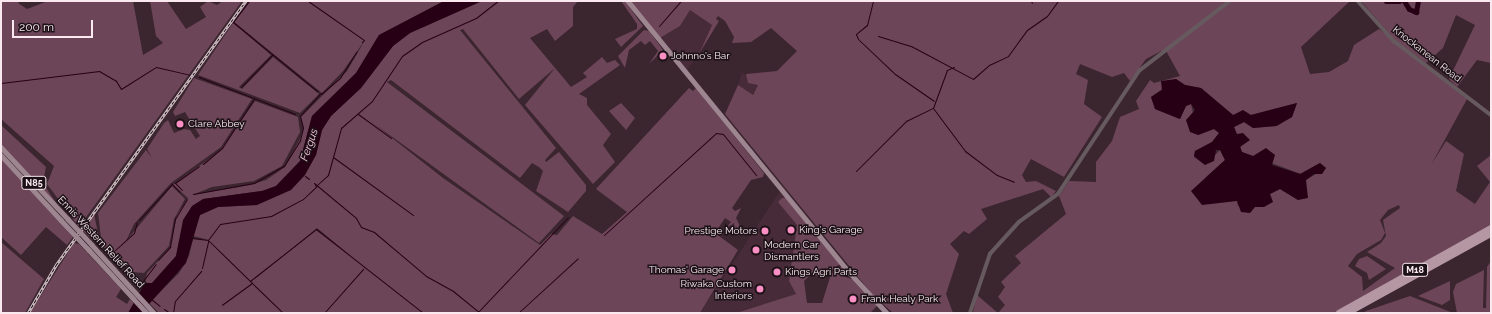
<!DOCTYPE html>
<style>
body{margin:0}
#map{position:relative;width:1492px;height:314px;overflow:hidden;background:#3b252f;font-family:Raleway,sans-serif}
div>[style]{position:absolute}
.built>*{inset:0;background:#482b38}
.green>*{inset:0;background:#6d4558}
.water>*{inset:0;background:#280016}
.stream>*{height:1px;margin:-0.5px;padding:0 0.5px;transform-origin:0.5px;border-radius:0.5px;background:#280016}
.river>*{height:5px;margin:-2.5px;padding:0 2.5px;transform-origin:2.5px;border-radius:2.5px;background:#280016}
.minor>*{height:3.5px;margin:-1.75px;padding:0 1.75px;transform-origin:1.75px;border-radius:1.75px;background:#665a5f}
.major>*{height:4.5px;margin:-2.25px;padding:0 2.25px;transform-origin:2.25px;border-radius:2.25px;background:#9e8690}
.highway>*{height:5.5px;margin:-2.75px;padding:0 2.75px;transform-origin:2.75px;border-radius:2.75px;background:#b497a3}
.rail>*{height:2.5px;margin-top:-1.25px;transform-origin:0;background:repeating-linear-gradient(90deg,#1c1116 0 3px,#d6c5cb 0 6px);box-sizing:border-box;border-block:1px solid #d6c5cb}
.major-bridge>*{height:4.5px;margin:-2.25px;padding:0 2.25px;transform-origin:2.25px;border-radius:2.25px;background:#9e8690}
.dots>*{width:11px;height:11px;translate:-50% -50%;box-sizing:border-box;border:2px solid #1c1116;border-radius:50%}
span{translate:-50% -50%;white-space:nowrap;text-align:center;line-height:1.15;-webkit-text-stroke:3px #1c1116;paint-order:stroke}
.shield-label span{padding:1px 3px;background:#1c1116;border:1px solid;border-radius:3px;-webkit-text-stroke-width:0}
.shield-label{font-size:9px;color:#faeaf0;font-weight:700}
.street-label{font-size:10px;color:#faeaf0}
.poi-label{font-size:10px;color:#faeaf0}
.left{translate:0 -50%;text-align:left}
.right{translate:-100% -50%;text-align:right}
.water-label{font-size:11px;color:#f7c5db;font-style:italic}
.frame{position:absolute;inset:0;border:2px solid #faeaf0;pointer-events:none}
.scale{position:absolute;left:12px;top:20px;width:81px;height:18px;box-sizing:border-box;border:2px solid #faeaf0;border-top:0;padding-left:5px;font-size:12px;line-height:14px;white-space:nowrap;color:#faeaf0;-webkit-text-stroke:3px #1c1116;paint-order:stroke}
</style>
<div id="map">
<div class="built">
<i style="clip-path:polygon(690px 10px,712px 25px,699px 54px,687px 70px,660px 38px,680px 26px)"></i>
<i style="clip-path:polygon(742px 72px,758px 85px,752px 95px,738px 85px)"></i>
<i style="clip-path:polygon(780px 191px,786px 198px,779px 202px,797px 225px,789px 281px,796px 294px,736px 313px,700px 313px)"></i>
</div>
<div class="green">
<i style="clip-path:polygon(1px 1px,20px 1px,18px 3px,27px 9px,48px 1px,133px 1px,143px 55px,163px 43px,156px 36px,150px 1px,167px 1px,186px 29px,206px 17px,200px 7px,208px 1px,217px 5px,223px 1px,242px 1px,79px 227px,47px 184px,54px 166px,1px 119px)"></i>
<i style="clip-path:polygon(250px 1px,444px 1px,379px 35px,356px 73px,312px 116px,300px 161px,276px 186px,262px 191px,203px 199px,179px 242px,176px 256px,152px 283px,145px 283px,147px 273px,170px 248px,177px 215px,188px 198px,173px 185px,220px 151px,255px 101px,298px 117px,300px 132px,282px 166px,254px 181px,212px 187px,192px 195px,250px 185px,266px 180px,285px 167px,300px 139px,304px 128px,301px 117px,347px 71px,365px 40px,343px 71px,322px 93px,234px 22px)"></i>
<i style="clip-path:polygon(evenodd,482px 1px,578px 1px,573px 7px,573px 26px,555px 41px,547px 29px,530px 38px,571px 87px,587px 77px,583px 73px,602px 57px,607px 63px,615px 60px,620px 65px,579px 94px,587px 98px,587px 105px,611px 134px,603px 145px,615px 162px,593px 184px,525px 105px,555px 68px,519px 99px,463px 29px,460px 30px,556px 148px,545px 160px,546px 162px,559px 152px,586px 185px,586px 191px,568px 212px,536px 191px,543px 171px,539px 167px,532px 163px,520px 178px,391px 80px,387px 82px,564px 216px,539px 243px,373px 123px,443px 178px,540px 245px,551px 234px,557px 235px,573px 216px,602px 234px,627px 212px,596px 189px,689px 88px,693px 91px,696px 88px,764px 173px,763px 177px,751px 180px,732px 208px,735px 211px,741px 208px,736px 218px,740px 226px,736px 232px,732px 232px,731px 225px,726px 228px,731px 222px,725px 218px,715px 233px,738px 250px,700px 313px,159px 313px,149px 303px,179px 273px,189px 256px,193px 239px,209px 240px,193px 236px,200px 215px,218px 207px,257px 205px,316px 155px,322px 130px,331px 116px,361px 88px,393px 46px,410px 33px,482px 1px,317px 228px,351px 256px,316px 230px,252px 281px,317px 228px)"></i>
<i style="clip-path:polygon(621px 1px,625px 1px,643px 26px,621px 47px,615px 39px,637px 29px,637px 24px)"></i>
<i style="clip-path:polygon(evenodd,630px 1px,1350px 1px,1301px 47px,1310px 74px,1329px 72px,1348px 61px,1354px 45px,1379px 29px,1467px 99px,1431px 165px,1446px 141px,1464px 154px,1456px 191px,1475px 204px,1490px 182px,1477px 166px,1491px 155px,1491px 226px,1335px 313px,998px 313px,1005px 305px,998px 297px,1005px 287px,1001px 282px,1021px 263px,1015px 256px,1066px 214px,1059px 196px,1069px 181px,1096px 182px,1096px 162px,1112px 141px,1120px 117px,1139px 109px,1136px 101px,1150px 80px,1154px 83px,1180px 76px,1165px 49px,1146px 59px,1130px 81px,1124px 73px,1112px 77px,1080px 64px,1076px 74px,1088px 80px,1084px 104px,1102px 117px,1064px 177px,1031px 159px,1022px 175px,1026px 182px,1036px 181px,1056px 191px,1051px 197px,1043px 189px,981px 209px,987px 219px,969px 234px,964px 231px,950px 244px,959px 254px,946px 294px,953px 313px,893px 313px,872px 294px,725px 114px,738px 85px,753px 95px,758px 85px,748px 83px,746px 74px,777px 71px,797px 51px,771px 28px,751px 42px,732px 43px,734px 37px,725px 21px,718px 16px,716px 19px,719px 21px,699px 54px,712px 25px,690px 10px,680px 26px,660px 38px,630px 1px,1176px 79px,1185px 85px,1201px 88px,1233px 115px,1251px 115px,1297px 103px,1292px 117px,1277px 126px,1253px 128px,1244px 122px,1234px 127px,1242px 152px,1301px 174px,1320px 163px,1326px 168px,1306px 180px,1298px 200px,1280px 189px,1270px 194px,1264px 207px,1238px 206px,1237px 201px,1227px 200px,1210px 204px,1205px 178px,1225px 160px,1220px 150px,1205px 165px,1194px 157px,1195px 151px,1212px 142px,1219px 133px,1214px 129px,1198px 135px,1191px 104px,1186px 106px,1180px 119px,1155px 109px,1151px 97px,1176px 79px,630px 1px,1399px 205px,1400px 208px,1383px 220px,1386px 236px,1381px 243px,1367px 252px,1395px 268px,1363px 291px,1362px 277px,1348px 266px,1357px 254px,1381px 240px,1385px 233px,1380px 220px,1388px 210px,1399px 205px)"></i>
<i style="clip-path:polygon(1361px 1px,1491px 1px,1491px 63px,1477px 60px,1457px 87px,1449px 79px,1475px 25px,1456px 15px,1443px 48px,1426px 63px,1395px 40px)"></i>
<i style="clip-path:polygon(233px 23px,271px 55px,239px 87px,242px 89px,273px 57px,319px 94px,300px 113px,198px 75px)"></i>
<i style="clip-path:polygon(644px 30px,649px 31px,663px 50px,649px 64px,658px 51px,650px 41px,645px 45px,641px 41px,629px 50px,625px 68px,618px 56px)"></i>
<i style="clip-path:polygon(194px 78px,252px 99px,221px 147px,171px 183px,134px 224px,126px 241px,172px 186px,185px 199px,174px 219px,169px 246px,144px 273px,131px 272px,102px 246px,98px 213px,146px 150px,152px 158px,147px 149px,164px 123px,168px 120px,174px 133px,184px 129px,190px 130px,196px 139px,200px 136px,185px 112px,175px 116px,173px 112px)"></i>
<i style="clip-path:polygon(621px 103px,635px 118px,626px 130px,609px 111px)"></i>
<i style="clip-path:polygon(1px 125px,46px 167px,43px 183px,58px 206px,1px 145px)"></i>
<i style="clip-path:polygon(1px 158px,73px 237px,67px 245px,46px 227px,21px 255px,1px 237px)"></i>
<i style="clip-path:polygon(782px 198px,786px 198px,840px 264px,821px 278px,812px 273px,804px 281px,807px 303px,822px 303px,831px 274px,842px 266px,846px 277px,854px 280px,877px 306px,870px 313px,736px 313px,796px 294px,789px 281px,797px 225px,778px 202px)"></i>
<i style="clip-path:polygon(94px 214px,99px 238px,96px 243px,82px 230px)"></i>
<i style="clip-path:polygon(1px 242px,44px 279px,25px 313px,1px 313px)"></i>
<i style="clip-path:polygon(74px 243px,79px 244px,121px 289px,116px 297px,127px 304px,130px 299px,135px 304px,128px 313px,30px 313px)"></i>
<i style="clip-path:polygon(1367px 256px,1386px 269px,1369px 280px,1367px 273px,1355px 266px,1359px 259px)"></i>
<i style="clip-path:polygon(1491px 261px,1491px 313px,1457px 313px,1453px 292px,1456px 284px,1484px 270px,1483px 308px,1486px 308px,1487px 267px)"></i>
<i style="clip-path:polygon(1450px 281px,1450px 300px,1442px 305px,1418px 296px)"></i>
<i style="clip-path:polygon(977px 295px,998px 313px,973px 313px)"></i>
<i style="clip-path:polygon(1410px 296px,1453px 313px,1363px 313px,1366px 311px)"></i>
</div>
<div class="water">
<i style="clip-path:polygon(444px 1px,482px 1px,410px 33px,393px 46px,361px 88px,331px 116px,322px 130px,316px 155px,305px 175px,291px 190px,257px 205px,218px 207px,200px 215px,186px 263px,141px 313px,128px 313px,145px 283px,152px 283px,176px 256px,183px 220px,192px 206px,203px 199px,262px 191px,276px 186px,300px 161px,312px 116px,356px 73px,379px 35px)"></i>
<i style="clip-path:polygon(1176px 79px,1185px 85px,1201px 88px,1233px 115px,1243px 110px,1251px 115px,1297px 103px,1292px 117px,1276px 126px,1253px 128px,1244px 122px,1234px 127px,1237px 134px,1243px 133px,1250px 140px,1240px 147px,1242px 152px,1253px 156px,1266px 148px,1275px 155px,1272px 165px,1300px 174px,1320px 163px,1326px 168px,1322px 174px,1314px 174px,1306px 180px,1308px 198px,1298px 200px,1280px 189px,1270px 194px,1273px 202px,1264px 207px,1255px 207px,1250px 213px,1241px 212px,1237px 201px,1202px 205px,1191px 191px,1225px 160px,1220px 150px,1216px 150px,1214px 161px,1205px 165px,1194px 156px,1195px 151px,1212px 142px,1219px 133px,1214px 129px,1198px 135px,1190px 132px,1186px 120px,1195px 110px,1191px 104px,1186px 106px,1180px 119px,1155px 109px,1151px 97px,1162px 90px,1161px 81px)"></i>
</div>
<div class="stream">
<i style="left:249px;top:1px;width:26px;rotate:127deg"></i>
<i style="left:233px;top:22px;width:109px;rotate:39.4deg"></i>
<i style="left:308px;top:1px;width:68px;rotate:34.9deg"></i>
<i style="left:364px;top:40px;width:3px;rotate:135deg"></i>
<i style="left:873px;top:1px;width:25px;rotate:104deg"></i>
<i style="left:867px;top:25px;width:14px;rotate:141deg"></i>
<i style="left:856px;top:34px;width:5px;rotate:68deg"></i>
<i style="left:858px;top:39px;width:51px;rotate:43.4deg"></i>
<i style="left:895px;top:74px;width:47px;rotate:34.7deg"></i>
<i style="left:1031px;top:1px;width:2px;rotate:63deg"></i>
<i style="left:659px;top:26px;width:33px;rotate:-49deg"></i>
<i style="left:878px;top:36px;width:34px;rotate:17deg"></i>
<i style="left:911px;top:46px;width:70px;rotate:28deg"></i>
<i style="left:973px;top:79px;width:21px;rotate:-41deg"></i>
<i style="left:989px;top:65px;width:21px;rotate:-25deg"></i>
<i style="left:1008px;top:56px;width:32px;rotate:-54deg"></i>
<i style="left:1027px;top:30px;width:24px;rotate:-35deg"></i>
<i style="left:1047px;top:16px;width:19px;rotate:-54deg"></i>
<i style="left:954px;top:67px;width:8px;rotate:157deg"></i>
<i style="left:947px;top:70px;width:40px;rotate:110.2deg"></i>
<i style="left:933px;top:108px;width:54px;rotate:53.3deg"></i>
<i style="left:965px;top:151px;width:40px;rotate:37deg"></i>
<i style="left:997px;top:175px;width:18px;rotate:22deg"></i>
<i style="left:199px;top:77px;width:103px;rotate:21.1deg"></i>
<i style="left:1px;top:83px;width:99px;rotate:-7deg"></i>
<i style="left:99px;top:71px;width:20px;rotate:30deg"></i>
<i style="left:116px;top:81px;width:9px;rotate:58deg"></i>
<i style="left:121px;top:89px;width:41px;rotate:-32.2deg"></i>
<i style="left:156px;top:67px;width:35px;rotate:13deg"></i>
<i style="left:241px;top:87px;width:45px;rotate:-45.9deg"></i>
<i style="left:321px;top:94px;width:25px;rotate:-40deg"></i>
<i style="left:340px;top:78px;width:31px;rotate:-58deg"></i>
<i style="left:358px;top:114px;width:41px;rotate:36deg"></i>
<i style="left:333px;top:157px;width:99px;rotate:35.9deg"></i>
<i style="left:203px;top:164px;width:25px;rotate:-40deg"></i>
<i style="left:222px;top:148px;width:59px;rotate:-56.9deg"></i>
<i style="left:856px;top:171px;width:71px;rotate:-45deg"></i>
<i style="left:906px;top:121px;width:30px;rotate:-26deg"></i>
<i style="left:305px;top:176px;width:5px;rotate:37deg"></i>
<i style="left:314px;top:183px;width:55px;rotate:39.8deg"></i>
<i style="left:356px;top:218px;width:10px;rotate:61deg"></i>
<i style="left:361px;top:227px;width:14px;rotate:21deg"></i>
<i style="left:374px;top:232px;width:68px;rotate:40.2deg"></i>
<i style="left:426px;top:276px;width:31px;rotate:29deg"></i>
<i style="left:453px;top:291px;width:35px;rotate:39deg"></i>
<i style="left:317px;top:185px;width:15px;rotate:-42deg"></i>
<i style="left:328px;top:175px;width:49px;rotate:-74.5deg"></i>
<i style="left:341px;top:128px;width:41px;rotate:-41.1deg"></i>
<i style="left:372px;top:101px;width:54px;rotate:-56.3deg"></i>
<i style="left:402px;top:56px;width:24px;rotate:-35deg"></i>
<i style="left:422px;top:42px;width:59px;rotate:-24deg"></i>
<i style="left:476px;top:18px;width:28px;rotate:-38deg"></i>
<i style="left:182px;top:190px;width:10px;rotate:-135deg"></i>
<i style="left:175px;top:183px;width:29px;rotate:-35deg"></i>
<i style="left:193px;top:194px;width:62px;rotate:-10.2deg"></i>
<i style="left:254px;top:183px;width:34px;rotate:-30deg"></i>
<i style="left:284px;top:166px;width:31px;rotate:-58deg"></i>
<i style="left:300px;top:140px;width:12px;rotate:-76deg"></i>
<i style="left:303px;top:128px;width:12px;rotate:-104deg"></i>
<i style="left:300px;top:116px;width:30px;rotate:-48deg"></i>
<i style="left:139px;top:220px;width:49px;rotate:-47.5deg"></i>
<i style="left:172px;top:184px;width:11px;rotate:45deg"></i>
<i style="left:604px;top:235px;width:151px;rotate:-42.3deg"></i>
<i style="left:716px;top:133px;width:7px;rotate:8deg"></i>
<i style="left:723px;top:134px;width:53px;rotate:51.2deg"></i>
<i style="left:192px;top:238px;width:16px;rotate:7deg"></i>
<i style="left:208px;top:240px;width:20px;rotate:-53deg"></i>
<i style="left:220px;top:224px;width:52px;rotate:-8.9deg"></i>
<i style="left:271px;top:216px;width:36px;rotate:-28deg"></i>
<i style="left:303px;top:199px;width:18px;rotate:-43deg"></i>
<i style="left:316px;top:187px;width:3px;rotate:-108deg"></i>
<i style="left:209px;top:241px;width:60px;rotate:44.3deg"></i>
<i style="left:252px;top:283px;width:37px;rotate:144deg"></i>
<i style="left:114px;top:251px;width:27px;rotate:-42deg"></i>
<i style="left:134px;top:233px;width:11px;rotate:-75deg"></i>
<i style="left:158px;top:260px;width:18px;rotate:-47deg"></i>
<i style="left:170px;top:247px;width:28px;rotate:-80deg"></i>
<i style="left:175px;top:219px;width:23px;rotate:-59deg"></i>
<i style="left:202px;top:268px;width:28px;rotate:-77deg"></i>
<i style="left:143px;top:281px;width:21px;rotate:-53deg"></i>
<i style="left:250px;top:281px;width:84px;rotate:-38.2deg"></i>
<i style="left:316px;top:229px;width:136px;rotate:38.1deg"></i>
<i style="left:252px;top:283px;width:43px;rotate:44.1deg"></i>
<i style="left:151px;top:299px;width:11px;rotate:38deg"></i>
<i style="left:164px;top:309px;width:7px;rotate:34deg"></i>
<i style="left:173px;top:313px;width:12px;rotate:-81deg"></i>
<i style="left:175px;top:301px;width:40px;rotate:-49deg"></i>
<i style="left:324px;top:313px;width:59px;rotate:-48.4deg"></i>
<i style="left:477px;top:313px;width:132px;rotate:-46.5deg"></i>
<i style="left:518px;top:313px;width:81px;rotate:-42.5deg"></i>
</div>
<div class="river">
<i style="left:1386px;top:1px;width:13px"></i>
<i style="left:1404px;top:1px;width:9px;rotate:58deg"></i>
<i style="left:1409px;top:9px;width:8px;rotate:23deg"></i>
<i style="left:1416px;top:12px;width:11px;rotate:-80deg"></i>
</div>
<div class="minor">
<i style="left:1358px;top:1px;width:54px;rotate:48deg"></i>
<i style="left:1394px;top:41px;width:122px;rotate:37.3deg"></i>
<i style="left:970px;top:313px;width:62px;rotate:-71.3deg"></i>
<i style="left:990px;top:254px;width:43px;rotate:-47.8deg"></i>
<i style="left:1019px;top:222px;width:48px;rotate:-35.7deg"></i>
<i style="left:1058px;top:194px;width:147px;rotate:-56.6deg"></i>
<i style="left:1139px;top:71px;width:115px;rotate:-37.6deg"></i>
</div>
<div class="major">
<i style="left:628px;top:1px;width:351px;rotate:50.8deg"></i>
<i style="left:850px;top:273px;width:54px;rotate:47.2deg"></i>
<i style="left:1px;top:147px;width:98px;rotate:47.1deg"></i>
<i style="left:1px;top:155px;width:88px;rotate:47.3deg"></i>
<i style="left:92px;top:245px;width:92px;rotate:47.6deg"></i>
<i style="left:89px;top:250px;width:86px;rotate:47.4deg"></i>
</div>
<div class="highway">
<i style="left:1339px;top:313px;width:174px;rotate:-29.2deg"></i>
<i style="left:1348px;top:313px;width:163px;rotate:-28.9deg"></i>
</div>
<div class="rail">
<i style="left:28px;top:313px;width:56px;rotate:-59.7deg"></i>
<i style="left:56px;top:265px;width:325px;rotate:-54.3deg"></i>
</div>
<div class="major-bridge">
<i style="left:68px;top:219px;width:35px;rotate:47deg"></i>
<i style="left:61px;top:220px;width:41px;rotate:47deg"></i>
</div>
<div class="dots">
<i style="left:663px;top:56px;background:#fc8fc3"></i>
<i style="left:180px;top:124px;background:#fc8fc3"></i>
<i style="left:791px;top:230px;background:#fc8fc3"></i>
<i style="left:765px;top:231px;background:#fc8fc3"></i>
<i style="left:756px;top:250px;background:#fc8fc3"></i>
<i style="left:732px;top:270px;background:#fc8fc3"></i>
<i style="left:777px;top:272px;background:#fc8fc3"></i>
<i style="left:760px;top:289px;background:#fc8fc3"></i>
<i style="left:853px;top:299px;background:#fc8fc3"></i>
</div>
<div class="shield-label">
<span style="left:34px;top:183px">N85</span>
<span style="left:1415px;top:270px">M18</span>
</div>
<div class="street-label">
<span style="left:1427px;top:54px;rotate:38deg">Knockanean Road</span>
<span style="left:101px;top:242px;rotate:47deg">Ennis Western Relief Road</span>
</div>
<div class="poi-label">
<span class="left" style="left:671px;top:56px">Johnno's Bar</span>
<span class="left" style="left:188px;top:124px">Clare Abbey</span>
<span class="left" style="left:799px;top:230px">King's Garage</span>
<span class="right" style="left:757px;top:231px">Prestige Motors</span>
<span class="left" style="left:764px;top:250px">Modern Car<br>Dismantlers</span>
<span class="right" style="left:724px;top:270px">Thomas' Garage</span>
<span class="left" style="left:785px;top:272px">Kings Agri Parts</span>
<span class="right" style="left:752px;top:289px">Riwaka Custom<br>Interiors</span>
<span class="left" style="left:861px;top:299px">Frank Healy Park</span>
</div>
<div class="water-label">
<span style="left:310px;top:145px;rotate:-71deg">Fergus</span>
</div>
<div class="frame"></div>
<div class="scale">200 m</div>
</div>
